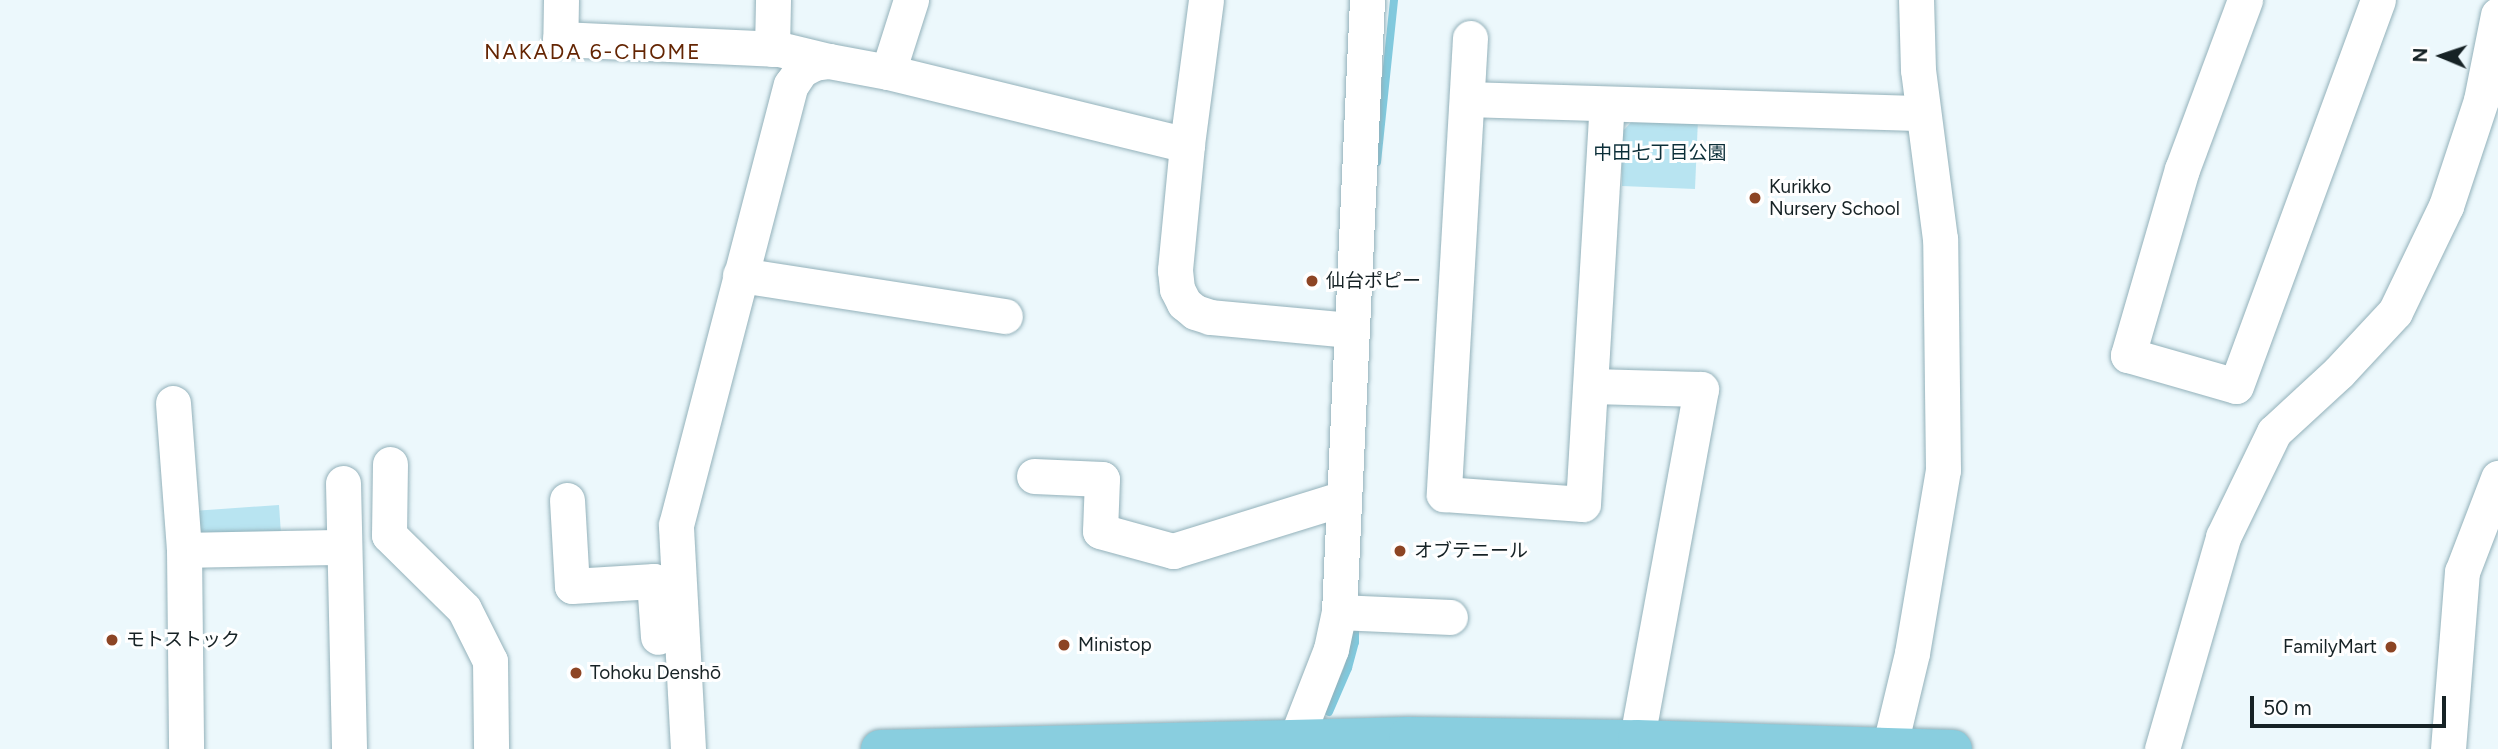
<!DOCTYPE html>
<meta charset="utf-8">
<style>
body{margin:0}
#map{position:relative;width:2498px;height:749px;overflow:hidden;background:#ecf8fc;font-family:Figtree,"Noto Sans JP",sans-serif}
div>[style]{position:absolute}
.green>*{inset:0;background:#b8e4f1;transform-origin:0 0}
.stream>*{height:8px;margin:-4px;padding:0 4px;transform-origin:4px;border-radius:4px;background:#81c9dd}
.roads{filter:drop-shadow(0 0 2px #93b1ba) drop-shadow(0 0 2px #93b1ba)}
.minor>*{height:35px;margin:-17.5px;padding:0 17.5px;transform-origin:17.5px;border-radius:17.5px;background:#fff}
.major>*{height:38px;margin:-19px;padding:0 19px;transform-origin:19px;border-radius:19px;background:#89cedf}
.dots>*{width:19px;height:19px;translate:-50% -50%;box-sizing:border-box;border:4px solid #fff;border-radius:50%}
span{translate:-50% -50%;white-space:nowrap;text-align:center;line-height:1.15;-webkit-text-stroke:6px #fff;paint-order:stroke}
.park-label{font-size:19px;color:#0c2f39}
.poi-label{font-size:19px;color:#162225}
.left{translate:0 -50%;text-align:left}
.right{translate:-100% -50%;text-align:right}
.neighbourhood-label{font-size:21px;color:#642503;letter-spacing:2px}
.north{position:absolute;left:2407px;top:21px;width:70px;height:70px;-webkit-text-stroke:5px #fff;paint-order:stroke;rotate:272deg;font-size:19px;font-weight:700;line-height:28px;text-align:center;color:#162225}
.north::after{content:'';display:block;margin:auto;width:24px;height:32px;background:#162225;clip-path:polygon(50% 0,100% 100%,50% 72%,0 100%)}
.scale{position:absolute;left:2250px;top:696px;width:196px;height:32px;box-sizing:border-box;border:4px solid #162225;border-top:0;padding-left:9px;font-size:21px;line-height:24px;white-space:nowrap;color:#162225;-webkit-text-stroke:5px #fff;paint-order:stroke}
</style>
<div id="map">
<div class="green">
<i style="clip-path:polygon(1636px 117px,1698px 119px,1695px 189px,1622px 186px,1622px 132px)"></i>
<i style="left:279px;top:505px;width:30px;height:87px;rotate:86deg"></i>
</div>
<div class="stream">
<i style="left:1377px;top:162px;width:163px;rotate:-84deg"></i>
<i style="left:1329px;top:712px;width:48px;rotate:-66.6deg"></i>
<i style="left:1348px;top:668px;width:27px;rotate:-75deg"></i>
<i style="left:1355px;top:642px;width:20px;rotate:-90deg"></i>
</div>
<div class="roads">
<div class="minor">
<i style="left:561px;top:0;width:39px;rotate:91deg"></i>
<i style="left:560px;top:39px;width:219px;rotate:2.6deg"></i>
<i style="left:779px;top:49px;width:51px;rotate:13.5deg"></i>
<i style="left:1206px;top:0;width:146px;rotate:97.5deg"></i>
<i style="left:1187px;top:145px;width:126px;rotate:95.5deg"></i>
<i style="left:1175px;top:270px;width:19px;rotate:84deg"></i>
<i style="left:1177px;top:289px;width:16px;rotate:63deg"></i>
<i style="left:1184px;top:303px;width:14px;rotate:39deg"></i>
<i style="left:1195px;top:312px;width:16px;rotate:18deg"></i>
<i style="left:1210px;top:317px;width:142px;rotate:5.3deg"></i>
<i style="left:2245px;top:0;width:180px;rotate:110.4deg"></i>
<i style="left:2182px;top:169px;width:194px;rotate:106.2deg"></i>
<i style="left:2128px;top:355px;width:112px;rotate:16deg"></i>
<i style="left:2236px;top:386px;width:411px;rotate:-69.8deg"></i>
<i style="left:1470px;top:38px;width:457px;rotate:93.3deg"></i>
<i style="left:1444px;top:494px;width:139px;rotate:4.1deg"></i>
<i style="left:1583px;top:504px;width:400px;rotate:-86.6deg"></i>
<i style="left:772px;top:49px;width:49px;rotate:-88.8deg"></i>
<i style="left:888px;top:72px;width:76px;rotate:-72.3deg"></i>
<i style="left:1468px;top:99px;width:455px;rotate:1.8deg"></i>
<i style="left:740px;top:275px;width:268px;rotate:8.8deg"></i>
<i style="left:1591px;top:386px;width:110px;rotate:1.6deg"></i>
<i style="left:1701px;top:389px;width:356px;rotate:100.4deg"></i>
<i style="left:173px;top:403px;width:147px;rotate:85.7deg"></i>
<i style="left:184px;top:550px;width:199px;rotate:89.4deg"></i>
<i style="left:390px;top:464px;width:71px;rotate:90.8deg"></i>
<i style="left:389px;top:535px;width:105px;rotate:44.6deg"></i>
<i style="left:464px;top:609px;width:58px;rotate:63.4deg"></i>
<i style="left:490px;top:661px;width:88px;rotate:89.3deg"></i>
<i style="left:1034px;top:476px;width:68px;rotate:2.5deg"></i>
<i style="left:1102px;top:479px;width:52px;rotate:92.2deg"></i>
<i style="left:1100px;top:531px;width:76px;rotate:15.3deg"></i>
<i style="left:1173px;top:551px;width:179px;rotate:-17.2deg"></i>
<i style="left:343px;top:483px;width:266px;rotate:88.7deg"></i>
<i style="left:567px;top:500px;width:86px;rotate:86.7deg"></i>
<i style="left:572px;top:586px;width:82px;rotate:-3.5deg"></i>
<i style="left:654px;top:581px;width:56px;rotate:85.9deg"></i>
<i style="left:184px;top:550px;width:160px;rotate:-1.1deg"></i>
<i style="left:1339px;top:612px;width:111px;rotate:2.6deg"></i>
<i style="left:688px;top:749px;width:224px;rotate:-93.1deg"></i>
<i style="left:676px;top:525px;width:455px;rotate:-75.4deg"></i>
<i style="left:791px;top:85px;width:18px;rotate:-56deg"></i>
<i style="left:801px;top:70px;width:15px;rotate:-28deg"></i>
<i style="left:814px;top:63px;width:15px;rotate:-8deg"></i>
<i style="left:829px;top:61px;width:60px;rotate:10.6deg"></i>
<i style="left:888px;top:72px;width:308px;rotate:13.7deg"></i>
<i style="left:1292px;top:749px;width:107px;rotate:-68.7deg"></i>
<i style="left:1331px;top:649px;width:38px;rotate:-78deg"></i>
<i style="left:1339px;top:612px;width:613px;rotate:-87.38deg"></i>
<i style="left:1889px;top:749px;width:99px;rotate:-76.5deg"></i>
<i style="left:1912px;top:653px;width:186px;rotate:-80.4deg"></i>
<i style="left:1943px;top:470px;width:231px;rotate:-90.7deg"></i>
<i style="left:1940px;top:239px;width:170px;rotate:-97.4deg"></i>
<i style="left:1918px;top:70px;width:70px;rotate:-91.6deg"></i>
<i style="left:2162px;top:749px;width:221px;rotate:-73.9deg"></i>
<i style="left:2223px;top:537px;width:117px;rotate:-64.1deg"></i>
<i style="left:2274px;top:432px;width:88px;rotate:-42.7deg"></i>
<i style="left:2339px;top:372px;width:82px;rotate:-47deg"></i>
<i style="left:2395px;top:312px;width:118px;rotate:-64.3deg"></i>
<i style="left:2446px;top:206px;width:112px;rotate:-71.7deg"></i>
<i style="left:2481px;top:100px;width:87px;rotate:-78.7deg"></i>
<i style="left:2448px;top:749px;width:178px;rotate:-85.5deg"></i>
<i style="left:2462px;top:572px;width:101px;rotate:-69deg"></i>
</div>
<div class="major">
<i style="left:880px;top:749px;width:528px;rotate:-1.41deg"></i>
<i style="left:1408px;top:736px;width:229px;rotate:0.8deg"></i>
<i style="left:1637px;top:739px;width:316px;rotate:1.8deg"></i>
</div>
</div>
<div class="dots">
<i style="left:1755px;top:198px;background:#8d4524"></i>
<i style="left:1312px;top:281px;background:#8d4524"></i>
<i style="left:1400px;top:551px;background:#8d4524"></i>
<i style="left:112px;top:640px;background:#8d4524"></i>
<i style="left:1064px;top:645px;background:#8d4524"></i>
<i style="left:2391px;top:647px;background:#8d4524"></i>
<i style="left:576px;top:673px;background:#8d4524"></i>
</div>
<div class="park-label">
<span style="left:1660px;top:153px">中田七丁目公園</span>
</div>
<div class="poi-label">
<span class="left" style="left:1769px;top:198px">Kurikko<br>Nursery School</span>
<span class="left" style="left:1326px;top:281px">仙台ポピー</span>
<span class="left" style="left:1414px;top:551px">オブテニール</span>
<span class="left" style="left:126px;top:640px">モトストック</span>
<span class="left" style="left:1078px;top:645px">Ministop</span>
<span class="right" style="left:2377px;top:647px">FamilyMart</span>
<span class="left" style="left:590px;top:673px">Tohoku Denshō</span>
</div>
<div class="neighbourhood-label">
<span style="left:593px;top:52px">NAKADA 6-CHOME</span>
</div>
<div class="north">N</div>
<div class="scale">50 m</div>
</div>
